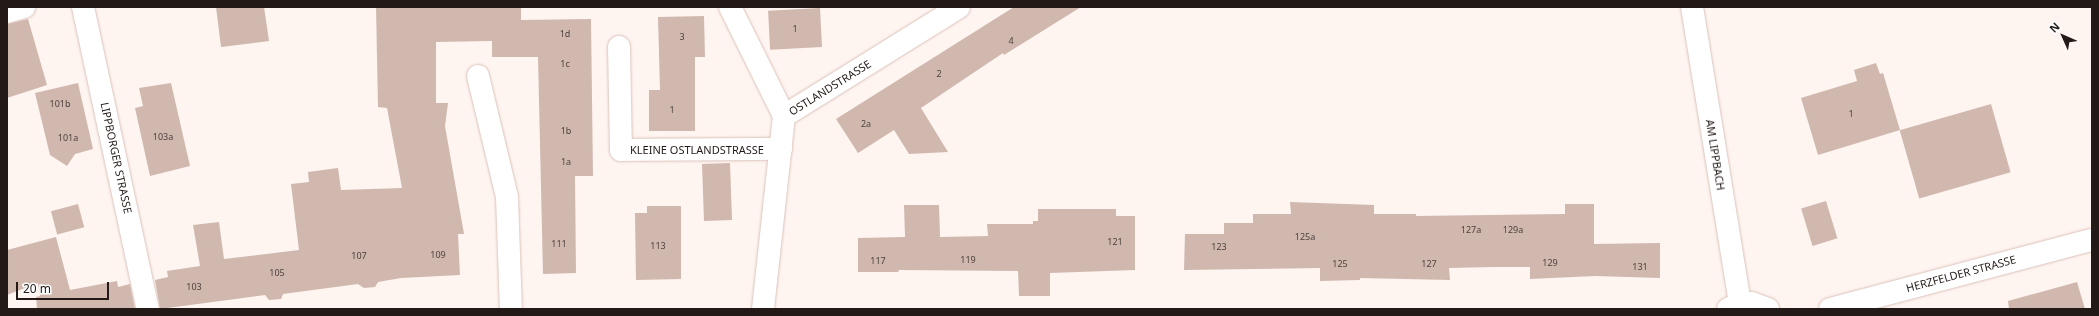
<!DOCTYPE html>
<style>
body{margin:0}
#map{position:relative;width:2099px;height:316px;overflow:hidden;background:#fef4f0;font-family:"Noto Sans",sans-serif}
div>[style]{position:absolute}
.building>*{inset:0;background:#d0b8af;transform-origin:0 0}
.roads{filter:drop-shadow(0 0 1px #dbc2b9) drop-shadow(0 0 1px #dbc2b9)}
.minor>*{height:22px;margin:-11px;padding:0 11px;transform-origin:11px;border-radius:11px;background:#fff}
.major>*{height:22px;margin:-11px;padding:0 11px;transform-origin:11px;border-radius:11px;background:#fff}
span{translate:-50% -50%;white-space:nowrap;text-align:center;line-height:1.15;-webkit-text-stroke:3.5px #fff;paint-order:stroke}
.number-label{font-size:9px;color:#4e423d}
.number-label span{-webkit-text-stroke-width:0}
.street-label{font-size:11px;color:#231a17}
.frame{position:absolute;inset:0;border:8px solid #231a17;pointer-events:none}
.north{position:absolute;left:2043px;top:16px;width:40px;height:40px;-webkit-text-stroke:3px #fff;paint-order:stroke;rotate:315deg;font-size:11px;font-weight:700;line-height:16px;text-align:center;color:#231a17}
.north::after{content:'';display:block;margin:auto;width:14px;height:18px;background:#231a17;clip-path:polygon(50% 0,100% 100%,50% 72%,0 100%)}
.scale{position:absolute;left:16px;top:282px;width:93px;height:18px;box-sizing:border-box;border:2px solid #231a17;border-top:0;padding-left:5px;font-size:12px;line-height:14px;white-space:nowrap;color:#231a17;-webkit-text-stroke:3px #fff;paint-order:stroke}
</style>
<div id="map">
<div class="building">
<i style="clip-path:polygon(216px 7px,264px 7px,269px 41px,221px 47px)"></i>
<i style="clip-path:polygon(376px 7px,521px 7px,521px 20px,591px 19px,593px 176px,575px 176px,576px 273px,543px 274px,538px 57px,492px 57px,492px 41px,436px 42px,436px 103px,448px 103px,445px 126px,464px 234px,458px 234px,460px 275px,401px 278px,378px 282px,375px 287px,364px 288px,358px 284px,283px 294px,281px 299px,269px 300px,265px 295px,160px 309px,155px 280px,168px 277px,167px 271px,200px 266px,193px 225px,219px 222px,224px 259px,299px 250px,291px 184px,309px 182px,308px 172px,338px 168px,341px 190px,402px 188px,387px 108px,378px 107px)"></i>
<i style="clip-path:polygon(1014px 7px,1081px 7px,1004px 55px,1003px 53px,921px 108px,948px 152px,909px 154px,894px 130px,858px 153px,836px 119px)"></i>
<i style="left:820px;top:8px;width:39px;height:52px;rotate:87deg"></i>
<i style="clip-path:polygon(704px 16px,705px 57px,695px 57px,695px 131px,649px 131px,649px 90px,660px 90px,658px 17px)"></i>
<i style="clip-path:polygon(28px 19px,47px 85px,7px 98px,7px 24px)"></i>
<i style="clip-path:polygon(1876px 63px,1880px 74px,1883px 73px,1900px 130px,1818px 155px,1801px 98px,1857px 81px,1854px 70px)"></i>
<i style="clip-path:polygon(78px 83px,93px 149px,75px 154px,67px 166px,50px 155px,35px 93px)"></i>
<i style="clip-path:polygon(171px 83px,190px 166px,150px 176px,135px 108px,143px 106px,139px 88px)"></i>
<i style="left:1991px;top:104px;width:71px;height:95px;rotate:74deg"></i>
<i style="left:730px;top:163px;width:57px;height:28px;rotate:88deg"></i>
<i style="left:1826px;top:201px;width:39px;height:26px;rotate:73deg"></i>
<i style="clip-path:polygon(1290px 202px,1374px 205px,1374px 214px,1416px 214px,1416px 216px,1565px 214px,1565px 204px,1594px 204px,1594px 244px,1660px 243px,1660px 278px,1595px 276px,1530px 279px,1530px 267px,1493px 267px,1449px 268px,1450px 280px,1360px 278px,1360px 280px,1320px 281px,1320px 268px,1184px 270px,1185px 234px,1224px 234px,1224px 223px,1253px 223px,1253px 214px,1291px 214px)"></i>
<i style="left:78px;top:204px;width:24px;height:28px;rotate:75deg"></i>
<i style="clip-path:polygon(904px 205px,939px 205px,940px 237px,988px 236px,987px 224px,1033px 224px,1033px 221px,1038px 221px,1038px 209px,1116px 209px,1116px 216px,1135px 216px,1135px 270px,1050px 273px,1050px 296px,1019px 296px,1018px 271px,899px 270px,898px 272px,858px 272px,858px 238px,905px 237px)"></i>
<i style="clip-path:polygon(647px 206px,681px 206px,681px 279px,636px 280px,635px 213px,647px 213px)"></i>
<i style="clip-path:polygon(56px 237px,70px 290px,117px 281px,118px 287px,130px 284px,135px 309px,37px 309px,36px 297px,40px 296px,38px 283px,7px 295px,7px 250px)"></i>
<i style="clip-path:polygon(2077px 282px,2085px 309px,2009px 309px,2008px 301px)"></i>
</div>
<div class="roads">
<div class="minor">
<i style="left:83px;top:7px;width:309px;rotate:77.9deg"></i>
<i style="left:730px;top:7px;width:122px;rotate:63.6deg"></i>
<i style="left:1692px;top:7px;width:300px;rotate:80.8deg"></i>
<i style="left:7px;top:12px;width:18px;rotate:-16deg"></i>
<i style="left:619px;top:47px;width:103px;rotate:88.9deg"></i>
<i style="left:621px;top:150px;width:160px;rotate:-0.4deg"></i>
<i style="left:478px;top:76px;width:124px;rotate:76.5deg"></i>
<i style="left:507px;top:197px;width:112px;rotate:88deg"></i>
<i style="left:763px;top:309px;width:194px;rotate:-83.8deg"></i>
<i style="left:784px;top:116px;width:206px;rotate:-31.9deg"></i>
</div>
<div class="major">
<i style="left:1728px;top:309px;width:13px;rotate:-27deg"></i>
<i style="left:1740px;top:303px;width:11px"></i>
<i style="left:1751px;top:303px;width:18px;rotate:19deg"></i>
<i style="left:1830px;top:309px;width:271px;rotate:-14.8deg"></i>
</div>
</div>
<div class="number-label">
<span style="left:795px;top:29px">1</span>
<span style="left:565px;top:34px">1d</span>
<span style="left:682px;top:37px">3</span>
<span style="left:1011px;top:41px">4</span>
<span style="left:565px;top:64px">1c</span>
<span style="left:939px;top:74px">2</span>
<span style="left:60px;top:104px">101b</span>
<span style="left:672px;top:110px">1</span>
<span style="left:1851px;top:114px">1</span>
<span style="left:866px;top:124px">2a</span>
<span style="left:566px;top:131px">1b</span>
<span style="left:163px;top:137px">103a</span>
<span style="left:68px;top:138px">101a</span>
<span style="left:566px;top:162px">1a</span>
<span style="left:1471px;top:230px">127a</span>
<span style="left:1513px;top:230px">129a</span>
<span style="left:1305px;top:237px">125a</span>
<span style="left:1115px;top:242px">121</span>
<span style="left:559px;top:244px">111</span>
<span style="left:658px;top:246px">113</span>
<span style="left:1219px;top:247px">123</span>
<span style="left:438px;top:255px">109</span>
<span style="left:359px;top:256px">107</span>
<span style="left:968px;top:260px">119</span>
<span style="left:878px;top:261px">117</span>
<span style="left:1550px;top:263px">129</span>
<span style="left:1340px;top:264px">125</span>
<span style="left:1429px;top:264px">127</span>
<span style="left:1640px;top:267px">131</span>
<span style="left:277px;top:273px">105</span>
<span style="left:194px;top:287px">103</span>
</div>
<div class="street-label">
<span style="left:830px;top:88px;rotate:-32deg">OSTLANDSTRASSE</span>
<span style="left:697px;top:150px">KLEINE OSTLANDSTRASSE</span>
<span style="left:1715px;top:155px;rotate:81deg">AM LIPPBACH</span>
<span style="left:116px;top:158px;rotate:78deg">LIPPBORGER STRASSE</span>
<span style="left:1961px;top:274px;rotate:-15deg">HERZFELDER STRASSE</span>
</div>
<div class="frame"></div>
<div class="north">N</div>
<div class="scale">20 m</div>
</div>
